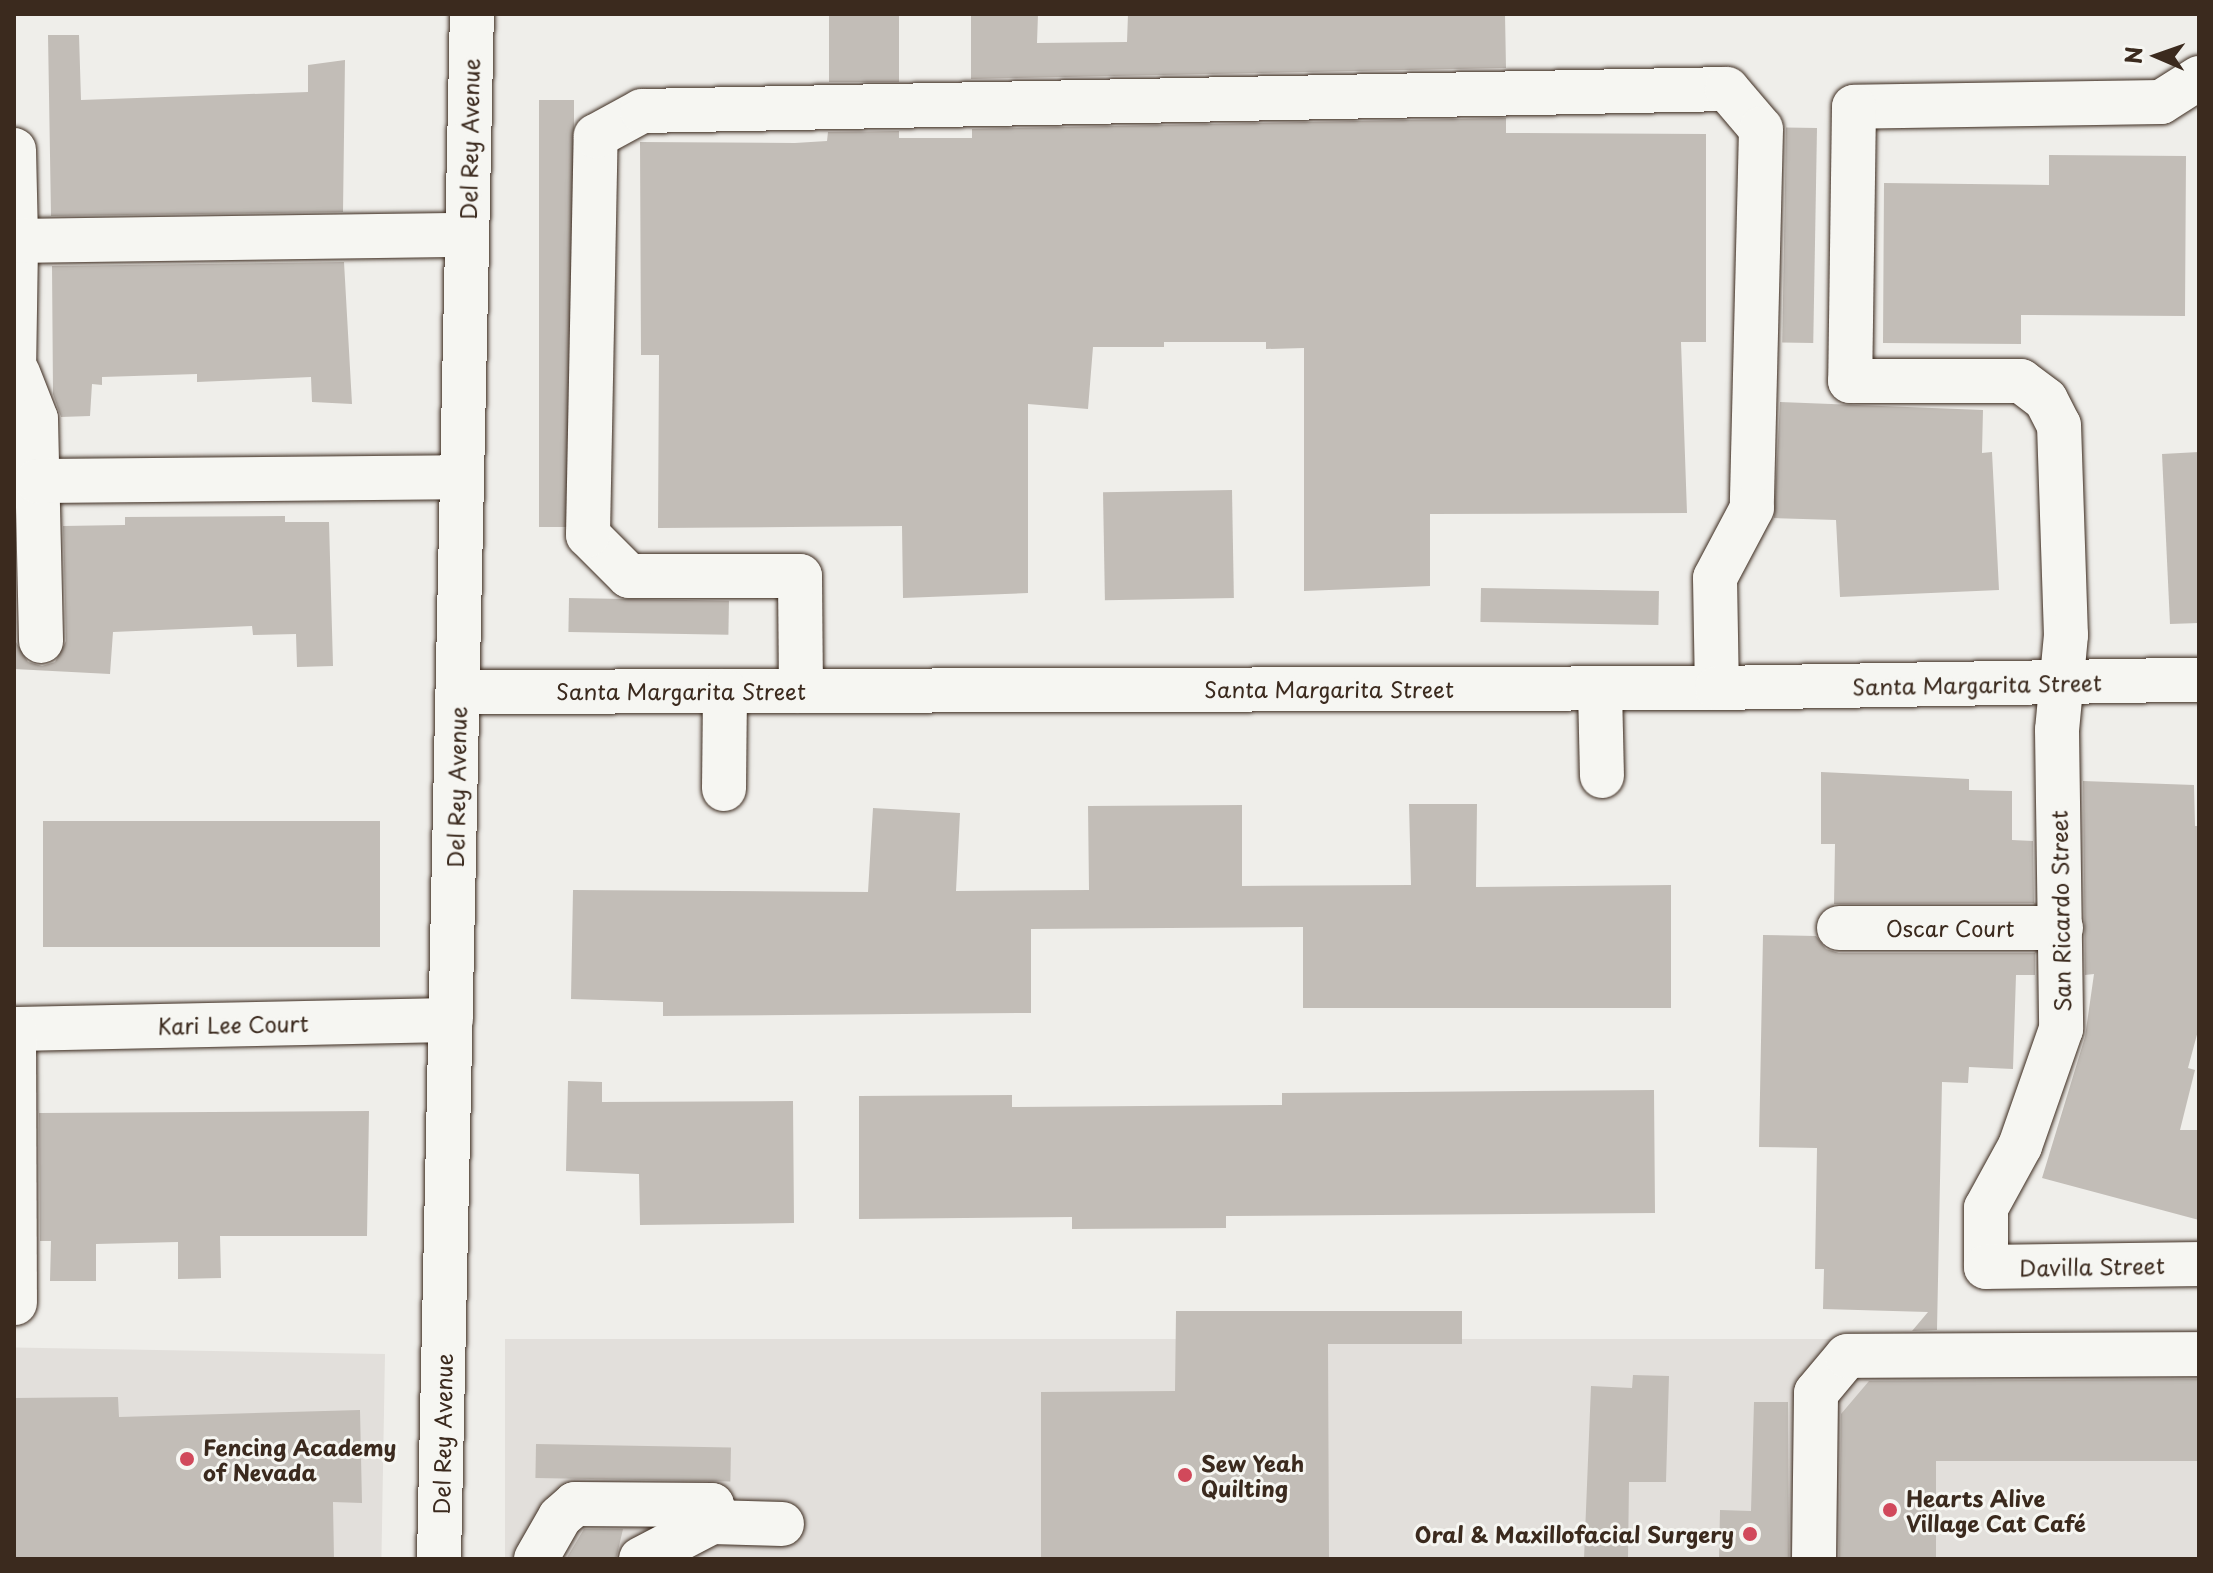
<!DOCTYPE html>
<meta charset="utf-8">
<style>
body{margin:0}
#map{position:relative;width:2213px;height:1573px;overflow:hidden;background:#efeeea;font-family:"Playpen Sans",sans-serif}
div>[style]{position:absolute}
.built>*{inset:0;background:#e2dfdb;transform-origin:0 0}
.building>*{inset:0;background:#c2bdb7;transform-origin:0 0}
.roads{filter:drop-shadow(0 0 2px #3b2a1e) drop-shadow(0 0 2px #3b2a1e)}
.minor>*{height:44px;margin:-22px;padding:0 22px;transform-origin:22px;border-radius:22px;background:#f6f6f2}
.dots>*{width:22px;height:22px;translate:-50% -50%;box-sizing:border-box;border:4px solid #f6f6f2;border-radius:50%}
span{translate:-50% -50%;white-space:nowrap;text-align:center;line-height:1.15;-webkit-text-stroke:6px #f6f6f2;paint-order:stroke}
.street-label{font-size:22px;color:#3b2a1e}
.poi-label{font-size:22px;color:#3b2a1e;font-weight:700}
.left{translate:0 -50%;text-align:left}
.right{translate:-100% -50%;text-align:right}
.frame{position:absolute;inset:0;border:16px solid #3b2a1e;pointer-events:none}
.north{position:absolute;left:2117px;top:16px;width:80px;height:80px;-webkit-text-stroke:6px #f6f6f2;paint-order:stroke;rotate:272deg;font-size:22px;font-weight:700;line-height:32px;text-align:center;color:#3b2a1e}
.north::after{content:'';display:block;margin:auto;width:28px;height:36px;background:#3b2a1e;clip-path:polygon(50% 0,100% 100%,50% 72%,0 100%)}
</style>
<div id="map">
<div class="built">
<i style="left:2199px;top:1339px;width:220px;height:1694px;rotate:90deg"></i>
<i style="left:385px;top:1354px;width:205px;height:371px;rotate:91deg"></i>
</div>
<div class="building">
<i style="left:829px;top:14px;width:70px;height:68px"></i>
<i style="clip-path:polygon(971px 14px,1038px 14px,1037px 43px,1127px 42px,1128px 14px,1505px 14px,1506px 68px,971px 79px)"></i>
<i style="clip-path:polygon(48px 35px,79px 35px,81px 100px,308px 92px,308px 65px,345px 60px,343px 212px,51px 216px)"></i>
<i style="left:539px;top:100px;width:35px;height:427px"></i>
<i style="clip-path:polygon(1506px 118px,1506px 133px,1706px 134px,1706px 342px,1681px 342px,1687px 513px,1430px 514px,1430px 586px,1304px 591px,1304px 348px,1266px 349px,1266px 342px,1164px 342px,1164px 347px,1093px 347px,1088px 409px,1028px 404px,1028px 593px,903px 598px,902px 526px,658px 528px,659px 355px,641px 355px,640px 142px,795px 143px,827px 141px,828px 132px,899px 131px,899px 138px,972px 138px,972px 129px)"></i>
<i style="left:1817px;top:128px;width:215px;height:31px;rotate:91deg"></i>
<i style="clip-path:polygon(2049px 155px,2186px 156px,2185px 316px,2021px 315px,2021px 344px,1883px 343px,1884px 183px,2049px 185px)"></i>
<i style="clip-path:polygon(344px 262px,352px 404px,312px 402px,311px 377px,197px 382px,197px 374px,102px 377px,102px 385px,92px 384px,90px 416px,61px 417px,53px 394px,52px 266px)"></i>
<i style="clip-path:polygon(1780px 402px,1983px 410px,1982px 453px,1992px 452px,1999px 590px,1840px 597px,1836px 520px,1774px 518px)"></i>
<i style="clip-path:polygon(2199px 452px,2199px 623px,2170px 624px,2162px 454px)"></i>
<i style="left:1232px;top:490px;width:108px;height:129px;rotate:89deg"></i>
<i style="clip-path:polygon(285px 516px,285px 522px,329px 522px,333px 666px,297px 667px,296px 634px,253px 635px,252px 626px,113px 632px,110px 674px,14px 669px,14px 552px,16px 642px,28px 662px,42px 666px,55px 662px,66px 641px,63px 526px,125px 525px,125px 517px)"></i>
<i style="left:1481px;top:588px;width:178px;height:34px;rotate:1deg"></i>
<i style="left:569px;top:598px;width:160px;height:34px;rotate:1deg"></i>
<i style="clip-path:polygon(1821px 772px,1969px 779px,1969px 790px,2012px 791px,2012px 840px,2033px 841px,2034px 903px,1834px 904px,1835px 844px,1821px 844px)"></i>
<i style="clip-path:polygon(2083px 781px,2194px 785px,2195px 826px,2199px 826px,2199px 1027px,2188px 1068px,2195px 1070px,2180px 1130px,2199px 1130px,2199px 1220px,2042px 1178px,2085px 1037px,2094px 974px,2085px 975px)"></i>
<i style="clip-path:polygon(1409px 804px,1477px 804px,1476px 887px,1671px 885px,1671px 1008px,1303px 1008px,1303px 927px,1031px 929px,1031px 1013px,663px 1016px,663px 1002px,571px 999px,573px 890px,868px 892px,873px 808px,960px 813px,956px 891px,1089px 890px,1088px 806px,1242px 805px,1242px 886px,1411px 885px)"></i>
<i style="left:380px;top:821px;width:126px;height:337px;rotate:90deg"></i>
<i style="clip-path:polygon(1763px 935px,1816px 936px,1826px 949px,1839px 953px,2035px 953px,2035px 975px,2016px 975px,2013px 1069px,1969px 1067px,1968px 1083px,1942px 1082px,1937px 1330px,1912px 1331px,1928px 1312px,1823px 1309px,1824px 1269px,1815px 1269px,1817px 1148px,1759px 1147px)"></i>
<i style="clip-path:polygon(568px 1081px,602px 1082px,602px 1102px,793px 1101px,794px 1223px,640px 1225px,639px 1174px,566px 1171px)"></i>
<i style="clip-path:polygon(1654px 1090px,1655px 1213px,1226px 1216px,1226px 1228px,1072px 1229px,1072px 1217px,859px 1219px,859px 1096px,1012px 1095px,1012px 1107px,1282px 1105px,1282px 1093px)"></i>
<i style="clip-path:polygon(369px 1111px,367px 1236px,220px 1236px,221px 1278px,178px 1279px,178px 1242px,96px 1244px,96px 1281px,50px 1281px,51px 1241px,40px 1241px,39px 1113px)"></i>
<i style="clip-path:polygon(1176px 1311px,1462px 1311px,1462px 1344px,1328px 1344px,1329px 1559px,1041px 1559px,1041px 1392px,1175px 1391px)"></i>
<i style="clip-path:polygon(1633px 1375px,1669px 1376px,1666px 1482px,1629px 1482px,1628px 1559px,1584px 1559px,1591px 1386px,1632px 1388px)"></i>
<i style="clip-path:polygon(2199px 1379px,2199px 1461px,1936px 1461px,1936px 1559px,1839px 1559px,1841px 1414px,1869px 1381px)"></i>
<i style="clip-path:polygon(118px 1397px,119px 1417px,360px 1410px,362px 1503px,333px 1502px,334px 1559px,14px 1559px,14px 1398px)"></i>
<i style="clip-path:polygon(1754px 1402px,1788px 1402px,1789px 1559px,1719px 1559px,1720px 1510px,1751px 1511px)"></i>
<i style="left:536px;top:1444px;width:195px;height:34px;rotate:1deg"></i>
<i style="clip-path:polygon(584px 1529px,623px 1529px,616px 1559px,566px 1559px)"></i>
</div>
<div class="roads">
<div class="minor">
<i style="left:2199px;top:78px;width:45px;rotate:147.7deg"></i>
<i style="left:2161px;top:102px;width:307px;rotate:179.1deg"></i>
<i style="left:1854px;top:107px;width:274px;rotate:90.8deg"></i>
<i style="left:1850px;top:381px;width:171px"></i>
<i style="left:2021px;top:381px;width:31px;rotate:37deg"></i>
<i style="left:2046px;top:400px;width:28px;rotate:63deg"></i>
<i style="left:2059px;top:425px;width:210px;rotate:88.1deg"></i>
<i style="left:2066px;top:635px;width:95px;rotate:95.4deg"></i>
<i style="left:2057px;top:730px;width:299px;rotate:89.2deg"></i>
<i style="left:2061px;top:1029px;width:124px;rotate:109.3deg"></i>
<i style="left:2020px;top:1146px;width:71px;rotate:118.7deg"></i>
<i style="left:1986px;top:1208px;width:59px;rotate:90deg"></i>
<i style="left:1986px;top:1267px;width:213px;rotate:-0.8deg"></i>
<i style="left:14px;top:150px;width:91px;rotate:88.7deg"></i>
<i style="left:14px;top:373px;width:132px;rotate:-89.1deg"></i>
<i style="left:16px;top:241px;width:450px;rotate:-0.8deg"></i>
<i style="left:18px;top:373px;width:49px;rotate:68.6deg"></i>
<i style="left:36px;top:419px;width:222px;rotate:88.7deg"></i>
<i style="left:37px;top:481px;width:425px;rotate:-0.5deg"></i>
<i style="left:1600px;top:689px;width:87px;rotate:88.7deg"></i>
<i style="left:801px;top:691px;width:115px;rotate:-90.5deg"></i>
<i style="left:800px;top:576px;width:171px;rotate:180deg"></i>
<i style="left:629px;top:576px;width:58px;rotate:-135deg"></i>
<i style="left:588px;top:535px;width:399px;rotate:-88.9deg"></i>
<i style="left:596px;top:136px;width:52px;rotate:-28.5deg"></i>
<i style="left:642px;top:111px;width:1085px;rotate:-1.16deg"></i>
<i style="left:1727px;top:89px;width:52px;rotate:49.6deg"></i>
<i style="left:1761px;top:129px;width:379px;rotate:91.4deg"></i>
<i style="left:1752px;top:508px;width:79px;rotate:117.9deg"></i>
<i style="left:1715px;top:578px;width:110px;rotate:89deg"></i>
<i style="left:458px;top:692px;width:1259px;rotate:-0.18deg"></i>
<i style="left:1717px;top:688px;width:482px;rotate:-1deg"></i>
<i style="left:724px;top:789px;width:98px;rotate:-89.4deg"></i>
<i style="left:1839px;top:928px;width:222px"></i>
<i style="left:14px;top:1029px;width:437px;rotate:-1.2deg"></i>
<i style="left:14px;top:1029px;width:274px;rotate:89.8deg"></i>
<i style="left:439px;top:1559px;width:1545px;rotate:-88.78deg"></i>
<i style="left:536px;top:1559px;width:48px;rotate:-60.3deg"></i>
<i style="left:560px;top:1517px;width:20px;rotate:-41deg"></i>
<i style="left:575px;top:1504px;width:137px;rotate:0.4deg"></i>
<i style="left:712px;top:1505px;width:17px;rotate:90deg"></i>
<i style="left:641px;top:1559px;width:80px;rotate:-27.5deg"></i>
<i style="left:712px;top:1522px;width:70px;rotate:1.6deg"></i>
<i style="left:1814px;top:1559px;width:166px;rotate:-89.3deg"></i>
<i style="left:1816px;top:1393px;width:48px;rotate:-50deg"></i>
<i style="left:1847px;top:1356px;width:352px;rotate:-0.3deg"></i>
</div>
</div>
<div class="dots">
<i style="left:187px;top:1459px;background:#d1495b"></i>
<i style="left:1185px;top:1475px;background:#d1495b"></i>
<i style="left:1890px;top:1510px;background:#d1495b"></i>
<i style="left:1750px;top:1534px;background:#d1495b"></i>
</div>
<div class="street-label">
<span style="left:469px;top:139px;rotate:-89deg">Del Rey Avenue</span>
<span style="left:1977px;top:684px;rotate:-1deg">Santa Margarita Street</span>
<span style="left:1329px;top:689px">Santa Margarita Street</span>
<span style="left:681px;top:691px">Santa Margarita Street</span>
<span style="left:456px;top:787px;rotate:-89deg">Del Rey Avenue</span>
<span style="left:2060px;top:911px;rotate:-91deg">San Ricardo Street</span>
<span style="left:1950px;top:928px">Oscar Court</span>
<span style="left:233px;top:1024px;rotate:-1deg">Kari Lee Court</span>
<span style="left:2092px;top:1266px;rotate:-1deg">Davilla Street</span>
<span style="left:442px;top:1434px;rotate:-89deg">Del Rey Avenue</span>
</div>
<div class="poi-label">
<span class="left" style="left:203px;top:1459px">Fencing Academy<br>of Nevada</span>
<span class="left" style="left:1201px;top:1475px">Sew Yeah<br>Quilting</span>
<span class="left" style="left:1906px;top:1510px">Hearts Alive<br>Village Cat Café</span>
<span class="right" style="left:1734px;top:1534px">Oral &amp; Maxillofacial Surgery</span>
</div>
<div class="frame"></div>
<div class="north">N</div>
</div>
